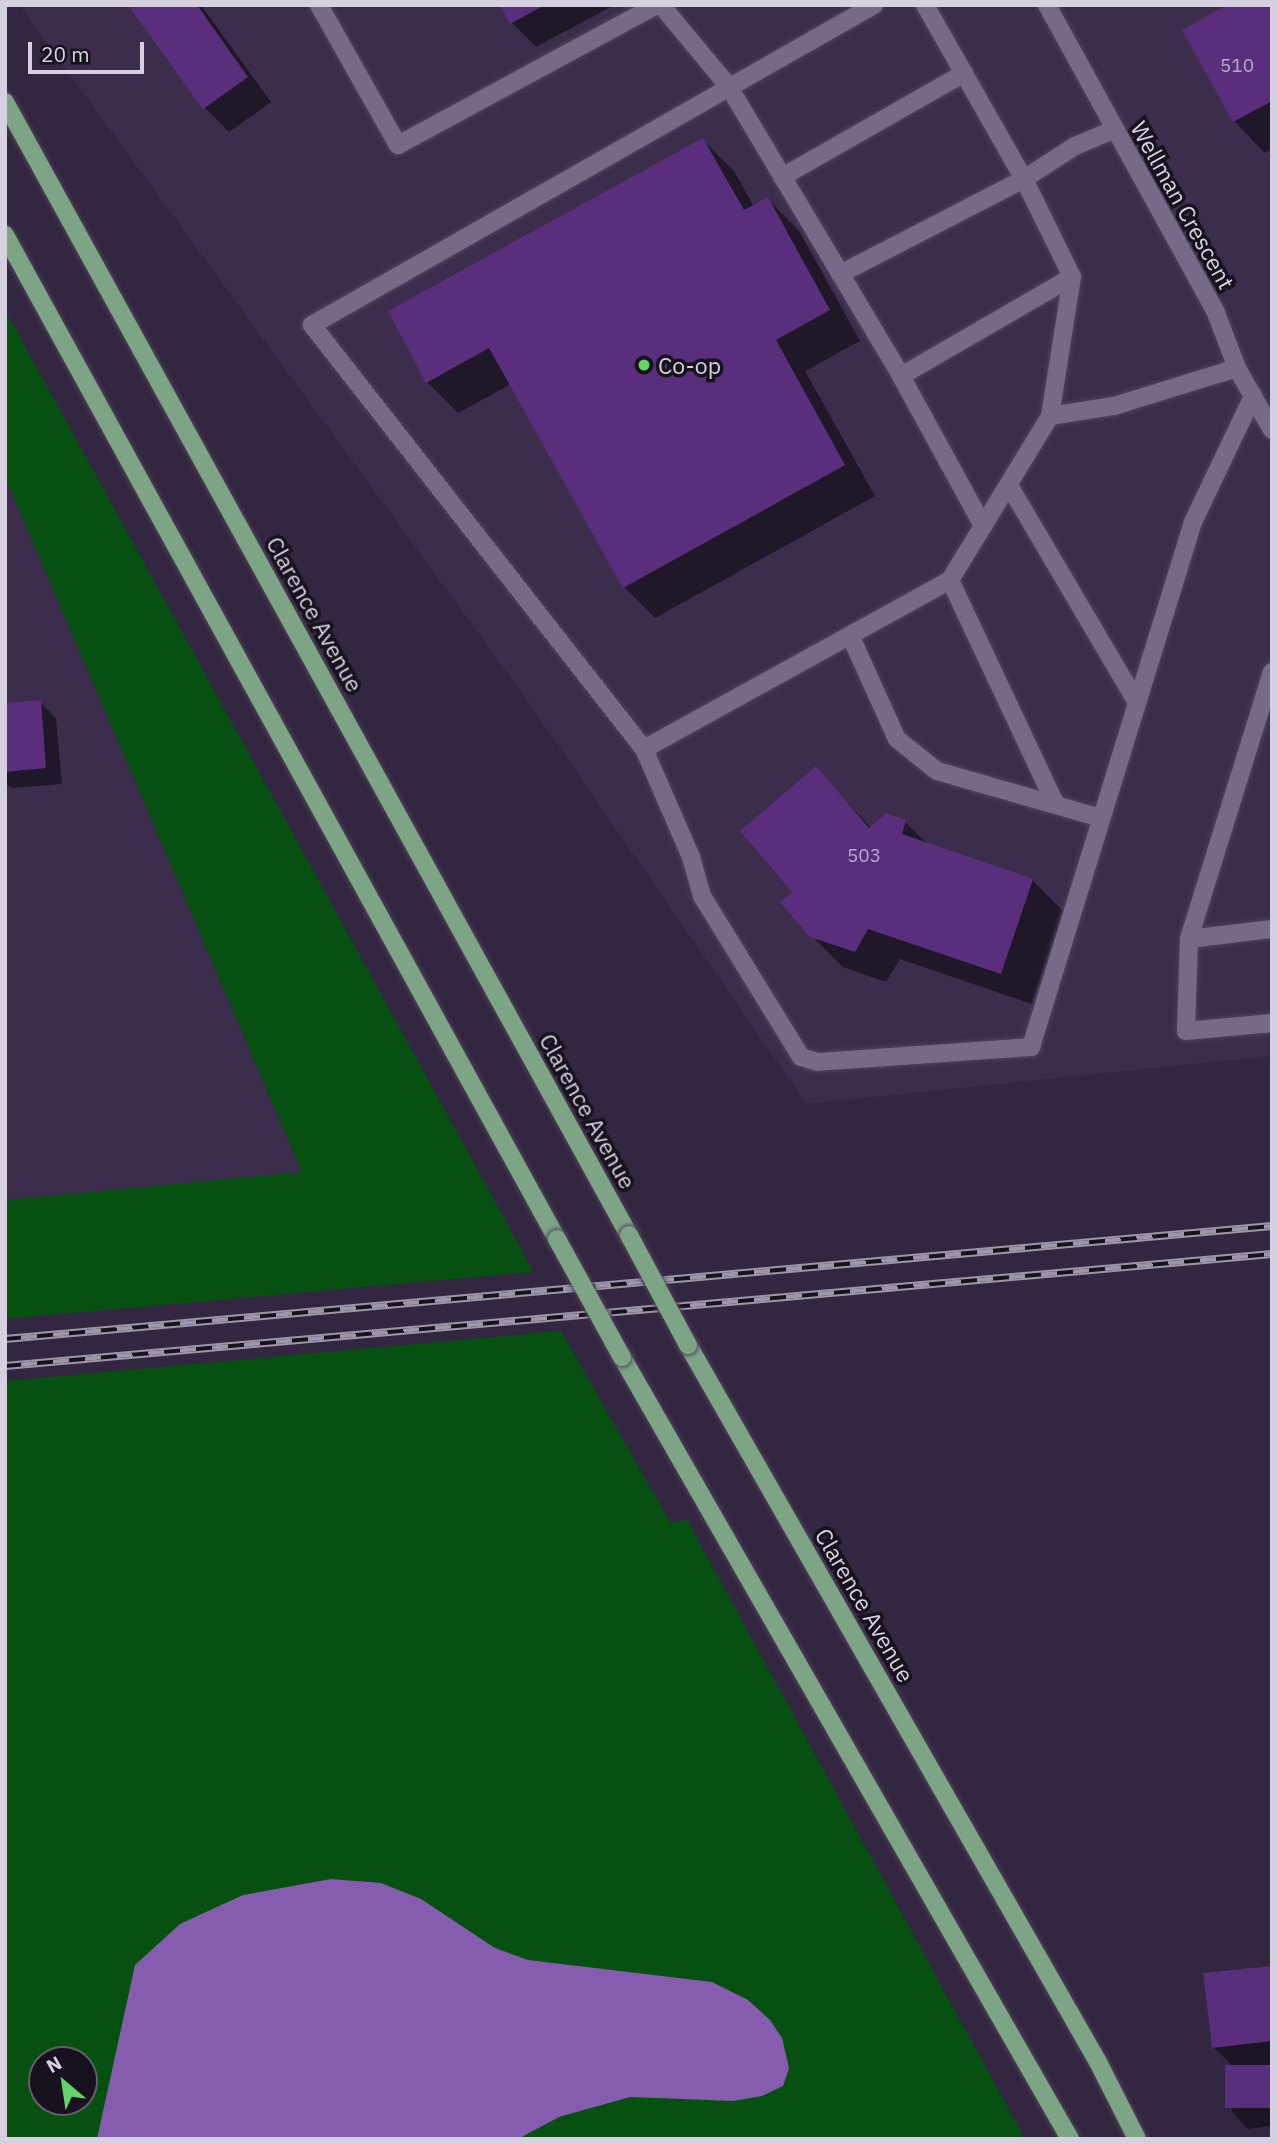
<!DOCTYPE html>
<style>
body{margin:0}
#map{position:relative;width:1277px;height:2144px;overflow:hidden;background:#332640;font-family:"IBM Plex Sans",sans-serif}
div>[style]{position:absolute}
.built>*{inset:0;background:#3c2d4d}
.green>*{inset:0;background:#065112}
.water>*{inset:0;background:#865cae}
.shadow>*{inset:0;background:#0007}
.building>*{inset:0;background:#592f7d;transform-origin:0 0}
.roads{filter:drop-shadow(0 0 2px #4f445a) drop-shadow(0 0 2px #4f445a)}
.minor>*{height:18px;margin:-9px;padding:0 9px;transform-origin:9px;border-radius:9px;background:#776988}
.major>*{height:18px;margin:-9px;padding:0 9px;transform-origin:9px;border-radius:9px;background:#7ea486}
.rail>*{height:8px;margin-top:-4px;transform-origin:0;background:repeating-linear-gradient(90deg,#18121e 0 16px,#9e95a9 0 32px);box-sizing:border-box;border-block:2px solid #9e95a9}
.bridges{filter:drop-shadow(0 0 2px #4f445a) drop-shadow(0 0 2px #4f445a)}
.major-bridge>*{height:18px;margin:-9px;padding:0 9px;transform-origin:9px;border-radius:9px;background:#7ea486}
.dots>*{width:19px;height:19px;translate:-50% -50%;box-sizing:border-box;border:4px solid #18121e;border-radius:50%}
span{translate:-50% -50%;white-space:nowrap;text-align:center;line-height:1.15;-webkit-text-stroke:7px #18121e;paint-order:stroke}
.number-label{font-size:19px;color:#b8a8c8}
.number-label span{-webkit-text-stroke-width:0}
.street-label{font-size:23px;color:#d7d0e1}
.poi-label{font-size:23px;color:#d7d0e1}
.left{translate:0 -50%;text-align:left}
.frame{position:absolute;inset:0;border:7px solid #d7d0e1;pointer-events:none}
.north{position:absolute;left:28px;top:2046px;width:70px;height:70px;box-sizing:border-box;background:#18121e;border:2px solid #645e6c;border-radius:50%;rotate:331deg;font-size:19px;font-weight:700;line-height:28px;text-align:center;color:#d7d0e1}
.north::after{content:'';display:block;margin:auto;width:24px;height:32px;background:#63d469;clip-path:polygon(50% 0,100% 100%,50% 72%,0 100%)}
.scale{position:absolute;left:28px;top:42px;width:116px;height:32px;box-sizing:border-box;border:4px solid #d7d0e1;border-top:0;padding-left:9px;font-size:21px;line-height:24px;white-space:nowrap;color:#d7d0e1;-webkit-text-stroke:5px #18121e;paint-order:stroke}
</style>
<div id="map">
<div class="built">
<i style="clip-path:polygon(19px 5px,1272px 5px,1272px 1056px,806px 1104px,522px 693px)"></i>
<i style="clip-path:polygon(5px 477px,302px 1173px,5px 1200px)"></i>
</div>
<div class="green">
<i style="clip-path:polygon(5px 310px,520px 1247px,533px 1272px,5px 1319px,5px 1200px,302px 1172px,5px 477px)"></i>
<i style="clip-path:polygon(evenodd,561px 1331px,670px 1522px,687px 1520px,1025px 2139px,5px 2139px,5px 1381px,561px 1331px,42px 2060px,84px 2060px,84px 2102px,42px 2102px,42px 2060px)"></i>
</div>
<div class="water">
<i style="clip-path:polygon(331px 1879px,381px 1883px,421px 1899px,495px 1948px,528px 1960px,712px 1982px,748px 2000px,770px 2020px,782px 2038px,789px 2068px,783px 2086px,762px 2096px,733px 2101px,630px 2097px,559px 2117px,518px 2139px,97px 2139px,135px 1965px,180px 1924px,243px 1895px)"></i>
</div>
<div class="shadow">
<i style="clip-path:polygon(130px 5px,201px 5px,271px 102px,229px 132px,205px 108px)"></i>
<i style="clip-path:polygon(502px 5px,614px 5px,536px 47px,512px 23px)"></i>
<i style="clip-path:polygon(1272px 5px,1272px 149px,1265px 153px,1234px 121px,1185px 31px)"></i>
<i style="clip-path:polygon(703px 140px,734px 171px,754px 207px,768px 199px,799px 231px,860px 341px,805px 371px,875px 496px,655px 618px,624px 587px,511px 384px,458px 413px,427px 382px)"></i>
<i style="clip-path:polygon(40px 702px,56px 718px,62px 784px,11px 788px,5px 783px,5px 704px)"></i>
<i style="clip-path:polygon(816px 769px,871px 828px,905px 822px,929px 845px,1032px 880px,1063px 911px,1032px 1004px,900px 959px,886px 982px,843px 967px,811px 935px,794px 893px)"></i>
<i style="clip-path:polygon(1272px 1967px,1272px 2126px,1248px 2129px,1232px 2112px,1237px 2070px,1213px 2047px)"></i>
</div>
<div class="building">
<i style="clip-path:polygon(128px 5px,197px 5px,248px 77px,203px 109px)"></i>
<i style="clip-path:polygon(500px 5px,545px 5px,510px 24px)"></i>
<i style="clip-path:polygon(1227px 5px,1272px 5px,1272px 101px,1233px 122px,1182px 30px)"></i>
<i style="clip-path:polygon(703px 138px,744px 210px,768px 197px,830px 310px,776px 340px,845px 465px,623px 588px,489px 348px,426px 383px,388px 311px)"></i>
<i style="clip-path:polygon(41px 700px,46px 768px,5px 772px,5px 703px)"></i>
<i style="clip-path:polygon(816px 766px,869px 828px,886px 813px,906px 820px,902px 834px,1033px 879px,1001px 974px,868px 929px,855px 952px,810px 937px,780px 902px,792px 892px,740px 831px)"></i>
<i style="clip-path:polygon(1272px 1966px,1272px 2041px,1212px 2048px,1203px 1973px)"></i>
<i style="left:1272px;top:2065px;width:43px;height:47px;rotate:90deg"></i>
</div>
<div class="roads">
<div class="minor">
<i style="left:319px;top:5px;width:161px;rotate:60.6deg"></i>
<i style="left:398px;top:145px;width:294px;rotate:-28.4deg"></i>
<i style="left:661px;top:5px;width:107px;rotate:50.3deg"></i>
<i style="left:729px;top:87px;width:336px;rotate:59.2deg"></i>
<i style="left:901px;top:376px;width:171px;rotate:61.3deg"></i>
<i style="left:874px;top:5px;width:647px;rotate:150.34deg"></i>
<i style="left:312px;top:325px;width:539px;rotate:51.94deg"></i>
<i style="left:644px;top:749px;width:350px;rotate:-28.9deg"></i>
<i style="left:950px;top:580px;width:192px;rotate:-58.6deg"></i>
<i style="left:1050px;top:416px;width:65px;rotate:-8.9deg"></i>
<i style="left:1114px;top:406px;width:129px;rotate:-17.2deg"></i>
<i style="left:925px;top:5px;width:200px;rotate:60.4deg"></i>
<i style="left:1024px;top:179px;width:61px;rotate:-32.9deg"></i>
<i style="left:1075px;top:146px;width:41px;rotate:-22.8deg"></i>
<i style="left:1047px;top:5px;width:351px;rotate:61.2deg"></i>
<i style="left:1216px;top:313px;width:59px;rotate:69.1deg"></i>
<i style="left:1237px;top:368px;width:71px;rotate:60.6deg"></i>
<i style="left:782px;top:177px;width:210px;rotate:-29.7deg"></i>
<i style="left:840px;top:274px;width:207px;rotate:-27.3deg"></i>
<i style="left:1024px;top:179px;width:109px;rotate:63.9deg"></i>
<i style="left:1072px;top:277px;width:141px;rotate:99deg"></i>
<i style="left:901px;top:376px;width:198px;rotate:-30.1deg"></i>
<i style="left:1010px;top:487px;width:251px;rotate:59.5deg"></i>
<i style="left:950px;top:580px;width:246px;rotate:64.8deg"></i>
<i style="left:850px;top:635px;width:114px;rotate:65.7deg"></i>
<i style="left:897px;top:739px;width:51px;rotate:38.7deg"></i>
<i style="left:937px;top:771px;width:171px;rotate:16deg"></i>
<i style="left:1272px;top:672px;width:280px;rotate:107.3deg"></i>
<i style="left:1189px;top:939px;width:84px;rotate:-6.9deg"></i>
<i style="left:644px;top:749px;width:118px;rotate:66.5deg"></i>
<i style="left:691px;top:857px;width:41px;rotate:74.2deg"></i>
<i style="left:702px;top:896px;width:189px;rotate:58.4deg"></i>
<i style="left:801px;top:1057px;width:17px;rotate:17deg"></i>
<i style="left:817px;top:1062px;width:215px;rotate:-4deg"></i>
<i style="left:1031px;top:1047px;width:549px;rotate:-72.85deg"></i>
<i style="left:1193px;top:522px;width:140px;rotate:-64.5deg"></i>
<i style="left:1189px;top:939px;width:92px;rotate:91.9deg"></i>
<i style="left:1186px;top:1031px;width:86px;rotate:-5.3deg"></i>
</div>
<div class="major">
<i style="left:5px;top:102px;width:1293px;rotate:61.16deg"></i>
<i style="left:5px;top:235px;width:1146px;rotate:61.2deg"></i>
<i style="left:688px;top:1345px;width:826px;rotate:60.24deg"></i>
<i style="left:1098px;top:2062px;width:86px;rotate:63.1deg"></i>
<i style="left:622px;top:1357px;width:901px;rotate:60.19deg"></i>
</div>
</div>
<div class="rail">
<i style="left:5px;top:1339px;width:1272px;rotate:-5.1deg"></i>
<i style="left:5px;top:1366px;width:1272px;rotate:-5.05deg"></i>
</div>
<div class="bridges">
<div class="major-bridge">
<i style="left:629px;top:1235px;width:125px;rotate:61.8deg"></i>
<i style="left:557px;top:1239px;width:135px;rotate:61.2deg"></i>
</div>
</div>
<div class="dots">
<i style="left:644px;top:365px;background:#63d469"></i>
</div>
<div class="number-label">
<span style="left:1237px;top:66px">510</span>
<span style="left:864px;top:856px">503</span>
</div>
<div class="street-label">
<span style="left:1183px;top:205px;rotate:61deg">Wellman Crescent</span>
<span style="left:315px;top:614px;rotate:61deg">Clarence Avenue</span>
<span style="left:588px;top:1111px;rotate:61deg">Clarence Avenue</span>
<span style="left:865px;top:1605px;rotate:60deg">Clarence Avenue</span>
</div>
<div class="poi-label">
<span class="left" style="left:658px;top:365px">Co-op</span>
</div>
<div class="frame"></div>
<div class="north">N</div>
<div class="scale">20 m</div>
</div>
